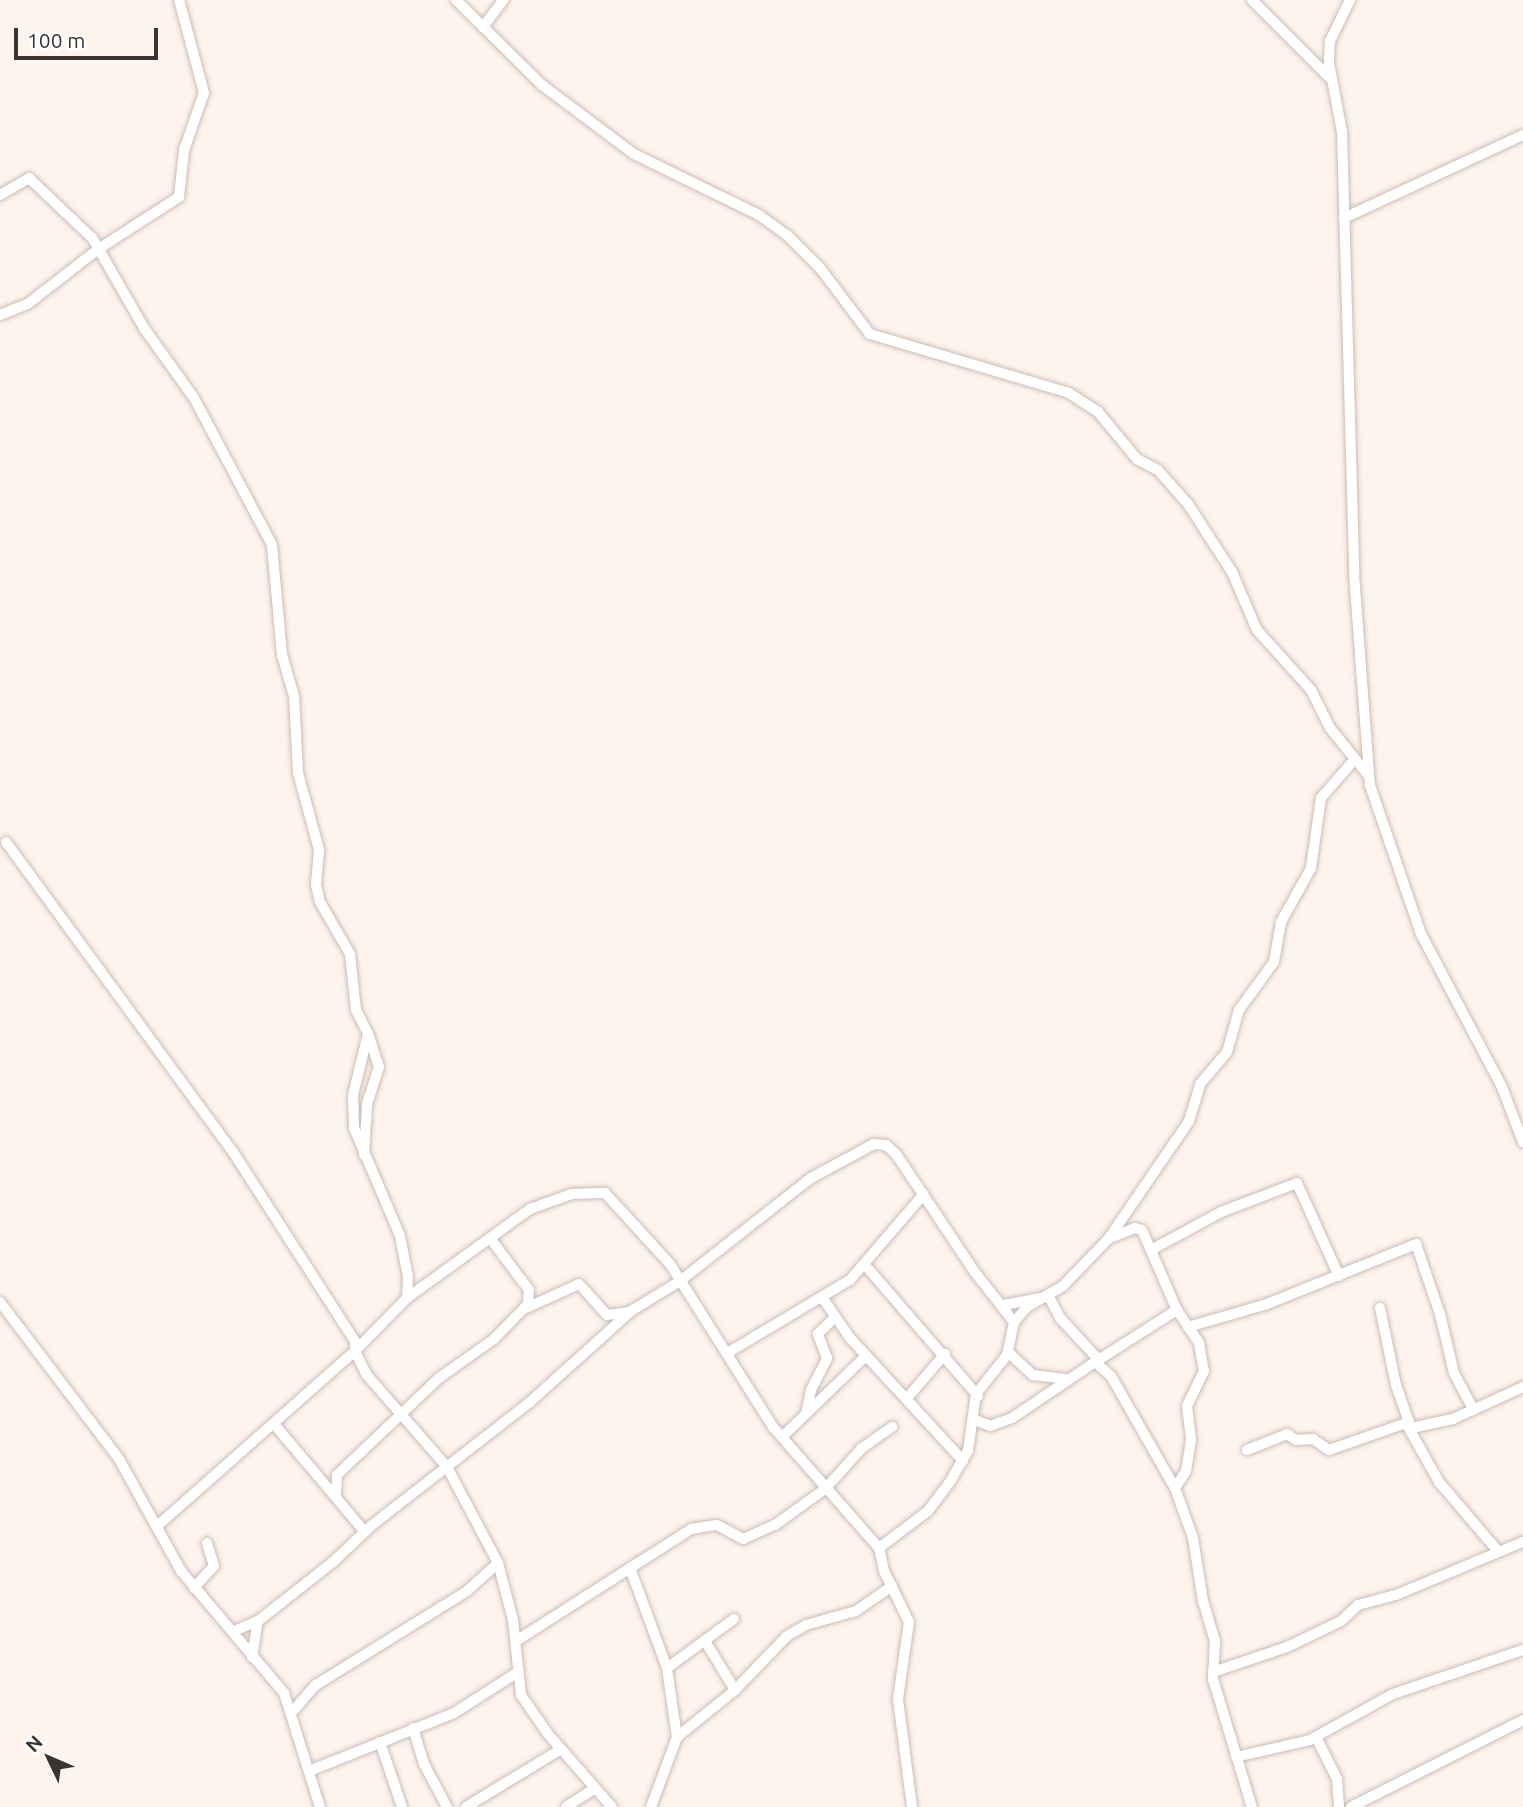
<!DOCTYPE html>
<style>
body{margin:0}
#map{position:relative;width:1523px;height:1807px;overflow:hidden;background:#fef3ed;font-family:Ubuntu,sans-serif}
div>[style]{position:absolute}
.roads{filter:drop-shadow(0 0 2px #cabdb6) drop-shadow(0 0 2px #cabdb6)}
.minor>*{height:10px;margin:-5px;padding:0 5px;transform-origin:5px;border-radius:5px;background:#fff}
span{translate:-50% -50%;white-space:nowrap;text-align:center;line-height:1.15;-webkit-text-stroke:7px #fff;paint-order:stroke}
.north{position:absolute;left:14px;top:1723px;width:70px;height:70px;-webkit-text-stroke:5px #fff;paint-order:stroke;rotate:314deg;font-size:19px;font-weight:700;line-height:28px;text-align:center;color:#393431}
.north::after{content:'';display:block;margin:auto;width:24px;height:32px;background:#393431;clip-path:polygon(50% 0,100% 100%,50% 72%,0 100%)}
.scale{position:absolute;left:14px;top:28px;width:144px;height:32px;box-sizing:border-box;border:4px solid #393431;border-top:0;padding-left:9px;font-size:21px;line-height:24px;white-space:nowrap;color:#393431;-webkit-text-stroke:5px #fff;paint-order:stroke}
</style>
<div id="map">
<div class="roads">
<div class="minor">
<i style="left:456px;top:0;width:121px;rotate:44.7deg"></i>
<i style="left:542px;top:85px;width:115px;rotate:36.9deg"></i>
<i style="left:634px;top:154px;width:139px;rotate:26deg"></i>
<i style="left:759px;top:215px;width:34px;rotate:36deg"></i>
<i style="left:787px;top:235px;width:47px;rotate:45deg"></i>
<i style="left:820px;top:268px;width:83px;rotate:52.9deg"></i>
<i style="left:870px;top:334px;width:208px;rotate:16.5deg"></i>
<i style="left:1069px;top:393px;width:35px;rotate:33deg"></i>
<i style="left:1098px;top:412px;width:61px;rotate:50.3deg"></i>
<i style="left:1137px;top:459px;width:24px;rotate:28deg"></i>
<i style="left:1158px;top:470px;width:45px;rotate:48.6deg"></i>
<i style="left:1188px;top:504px;width:81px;rotate:57.1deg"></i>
<i style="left:1232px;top:572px;width:63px;rotate:66.7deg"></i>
<i style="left:1257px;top:630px;width:81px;rotate:48deg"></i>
<i style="left:1311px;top:690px;width:42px;rotate:63.4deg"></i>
<i style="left:1330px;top:728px;width:62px;rotate:50.9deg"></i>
<i style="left:1252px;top:0;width:112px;rotate:45deg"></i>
<i style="left:1350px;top:0;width:46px;rotate:116deg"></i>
<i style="left:1330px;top:41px;width:22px;rotate:93deg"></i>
<i style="left:1329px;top:63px;width:70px;rotate:79.3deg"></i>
<i style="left:1342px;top:132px;width:442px;rotate:88.4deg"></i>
<i style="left:1354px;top:574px;width:212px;rotate:85.7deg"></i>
<i style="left:1370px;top:785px;width:157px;rotate:71.1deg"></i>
<i style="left:1421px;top:934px;width:173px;rotate:62.1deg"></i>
<i style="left:1502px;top:1087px;width:59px;rotate:69.1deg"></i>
<i style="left:483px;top:27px;width:34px;rotate:-53deg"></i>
<i style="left:0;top:195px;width:34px;rotate:-30deg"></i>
<i style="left:29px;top:178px;width:88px;rotate:43.6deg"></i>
<i style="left:93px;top:239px;width:103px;rotate:60.2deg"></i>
<i style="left:144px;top:328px;width:86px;rotate:54.5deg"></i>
<i style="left:194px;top:398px;width:166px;rotate:62deg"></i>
<i style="left:272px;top:545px;width:110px;rotate:84.8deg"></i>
<i style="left:282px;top:655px;width:43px;rotate:73.7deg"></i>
<i style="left:294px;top:696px;width:77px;rotate:87deg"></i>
<i style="left:298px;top:773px;width:80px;rotate:74.7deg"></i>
<i style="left:319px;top:850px;width:35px;rotate:95deg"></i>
<i style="left:316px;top:885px;width:17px;rotate:77deg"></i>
<i style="left:320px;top:902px;width:60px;rotate:60deg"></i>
<i style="left:350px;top:954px;width:56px;rotate:83.9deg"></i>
<i style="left:356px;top:1010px;width:27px;rotate:63deg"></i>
<i style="left:368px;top:1034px;width:63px;rotate:103.8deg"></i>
<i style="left:353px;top:1095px;width:33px;rotate:88deg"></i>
<i style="left:354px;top:1128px;width:117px;rotate:66.9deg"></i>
<i style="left:400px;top:1236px;width:42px;rotate:79deg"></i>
<i style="left:408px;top:1277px;width:21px;rotate:93deg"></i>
<i style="left:407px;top:1298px;width:74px;rotate:134.5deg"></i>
<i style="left:355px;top:1351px;width:25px;rotate:64deg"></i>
<i style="left:366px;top:1374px;width:123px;rotate:48.9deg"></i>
<i style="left:447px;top:1467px;width:109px;rotate:62deg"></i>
<i style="left:498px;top:1563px;width:59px;rotate:75.3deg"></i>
<i style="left:513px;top:1620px;width:75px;rotate:83.9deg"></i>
<i style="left:521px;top:1695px;width:47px;rotate:55.3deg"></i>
<i style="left:548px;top:1734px;width:97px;rotate:48.8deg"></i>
<i style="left:1344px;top:218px;width:197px;rotate:-24.9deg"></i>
<i style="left:0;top:315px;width:31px;rotate:-22deg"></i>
<i style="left:29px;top:303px;width:86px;rotate:-37.9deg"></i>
<i style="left:97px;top:250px;width:98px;rotate:-32.9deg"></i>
<i style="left:179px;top:197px;width:47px;rotate:-83.9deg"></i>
<i style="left:184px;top:150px;width:60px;rotate:-70.7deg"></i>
<i style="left:204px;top:93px;width:96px;rotate:-105deg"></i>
<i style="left:6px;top:842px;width:384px;rotate:53.8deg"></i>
<i style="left:233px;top:1152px;width:225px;rotate:57.2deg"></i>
<i style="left:355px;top:1341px;width:10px;rotate:90deg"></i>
<i style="left:355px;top:1351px;width:264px;rotate:138.5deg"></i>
<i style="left:364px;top:1155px;width:51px;rotate:-86.6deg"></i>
<i style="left:367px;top:1104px;width:39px;rotate:-72deg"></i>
<i style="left:379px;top:1067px;width:35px;rotate:-108deg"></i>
<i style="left:1109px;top:1238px;width:28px;rotate:-21deg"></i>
<i style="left:1135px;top:1228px;width:7px;rotate:16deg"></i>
<i style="left:1142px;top:1230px;width:87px;rotate:66.4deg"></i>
<i style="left:1177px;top:1310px;width:40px;rotate:56deg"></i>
<i style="left:1199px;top:1343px;width:28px;rotate:80deg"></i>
<i style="left:1204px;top:1371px;width:39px;rotate:116deg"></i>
<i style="left:1187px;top:1406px;width:34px;rotate:83deg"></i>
<i style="left:1191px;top:1440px;width:31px;rotate:99deg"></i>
<i style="left:1186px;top:1471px;width:20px;rotate:123deg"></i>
<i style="left:1151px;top:1250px;width:80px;rotate:-28.5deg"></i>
<i style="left:1221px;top:1212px;width:81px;rotate:-20.9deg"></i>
<i style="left:1297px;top:1183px;width:102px;rotate:65.7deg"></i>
<i style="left:865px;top:1265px;width:173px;rotate:49.2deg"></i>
<i style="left:1048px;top:1295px;width:27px;rotate:62deg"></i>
<i style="left:1061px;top:1319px;width:54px;rotate:47.2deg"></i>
<i style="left:407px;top:1298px;width:152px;rotate:-35.9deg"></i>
<i style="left:530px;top:1209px;width:45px;rotate:-19.7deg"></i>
<i style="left:572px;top:1194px;width:33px;rotate:-2deg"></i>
<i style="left:605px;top:1193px;width:96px;rotate:47.5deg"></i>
<i style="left:670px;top:1264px;width:193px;rotate:57.7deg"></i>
<i style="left:773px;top:1427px;width:161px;rotate:48.8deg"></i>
<i style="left:824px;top:1300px;width:46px;rotate:55.6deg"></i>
<i style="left:850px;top:1338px;width:167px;rotate:47.4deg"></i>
<i style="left:0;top:1302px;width:197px;rotate:52.8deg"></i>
<i style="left:119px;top:1459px;width:128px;rotate:61deg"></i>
<i style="left:181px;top:1571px;width:160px;rotate:49.8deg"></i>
<i style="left:284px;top:1693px;width:120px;rotate:72.5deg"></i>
<i style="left:1004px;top:1305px;width:36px;rotate:-11deg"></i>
<i style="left:1380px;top:1308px;width:79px;rotate:78.3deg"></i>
<i style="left:1396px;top:1385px;width:46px;rotate:70.8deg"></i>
<i style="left:1411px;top:1428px;width:43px;rotate:-12.1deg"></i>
<i style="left:1453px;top:1419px;width:77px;rotate:-24.6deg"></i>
<i style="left:524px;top:1309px;width:60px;rotate:-24.4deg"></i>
<i style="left:579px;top:1284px;width:42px;rotate:47.9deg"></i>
<i style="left:607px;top:1315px;width:21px;rotate:-8deg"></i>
<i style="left:1188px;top:1327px;width:82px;rotate:-16.2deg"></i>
<i style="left:1267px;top:1304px;width:161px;rotate:-21.9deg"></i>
<i style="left:1416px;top:1244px;width:74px;rotate:71.1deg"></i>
<i style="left:1440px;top:1314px;width:61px;rotate:76.7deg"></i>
<i style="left:1454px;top:1373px;width:41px;rotate:62.2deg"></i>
<i style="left:729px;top:1352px;width:141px;rotate:-30.8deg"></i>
<i style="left:850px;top:1280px;width:113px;rotate:-49.3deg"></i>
<i style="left:1008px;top:1352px;width:34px;rotate:43deg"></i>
<i style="left:1033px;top:1375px;width:34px;rotate:7deg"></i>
<i style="left:1095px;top:1362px;width:97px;rotate:-32.4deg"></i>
<i style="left:908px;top:1397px;width:57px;rotate:-49.3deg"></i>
<i style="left:806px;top:1414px;width:25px;rotate:-78deg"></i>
<i style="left:811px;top:1390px;width:36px;rotate:-63deg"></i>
<i style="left:827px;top:1358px;width:26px;rotate:-111deg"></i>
<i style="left:818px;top:1334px;width:24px;rotate:-45deg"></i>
<i style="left:973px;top:1419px;width:18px;rotate:22deg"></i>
<i style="left:990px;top:1426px;width:23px;rotate:-20deg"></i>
<i style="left:1012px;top:1418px;width:100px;rotate:-34deg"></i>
<i style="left:1095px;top:1362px;width:21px;rotate:41deg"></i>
<i style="left:1111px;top:1376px;width:129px;rotate:60.3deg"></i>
<i style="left:1175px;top:1488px;width:53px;rotate:70.2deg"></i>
<i style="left:1193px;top:1538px;width:64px;rotate:81deg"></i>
<i style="left:1203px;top:1601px;width:42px;rotate:73.3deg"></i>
<i style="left:1215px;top:1641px;width:38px;rotate:93deg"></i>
<i style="left:1213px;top:1679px;width:134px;rotate:73.1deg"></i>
<i style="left:274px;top:1424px;width:141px;rotate:49.9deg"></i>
<i style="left:782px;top:1437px;width:117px;rotate:-44deg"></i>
<i style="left:1247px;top:1450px;width:43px;rotate:-21.8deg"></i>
<i style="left:1287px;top:1434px;width:11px;rotate:34deg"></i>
<i style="left:1296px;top:1440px;width:17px;rotate:-3deg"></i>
<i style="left:1313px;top:1439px;width:19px;rotate:35deg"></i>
<i style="left:1329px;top:1450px;width:82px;rotate:-19.3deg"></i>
<i style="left:1406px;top:1423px;width:68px;rotate:60.8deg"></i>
<i style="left:1439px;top:1482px;width:89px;rotate:49.5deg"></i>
<i style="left:336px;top:1495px;width:20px;rotate:-87deg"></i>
<i style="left:337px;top:1475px;width:141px;rotate:-43.6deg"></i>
<i style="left:439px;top:1378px;width:67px;rotate:-35.3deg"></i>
<i style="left:494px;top:1339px;width:49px;rotate:-45.8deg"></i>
<i style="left:528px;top:1304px;width:14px;rotate:-86deg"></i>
<i style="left:529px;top:1290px;width:65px;rotate:-126.9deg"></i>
<i style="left:630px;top:1568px;width:107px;rotate:69.7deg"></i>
<i style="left:667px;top:1668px;width:70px;rotate:81.8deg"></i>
<i style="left:194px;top:1588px;width:30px;rotate:-48deg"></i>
<i style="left:214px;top:1566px;width:24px;rotate:-107deg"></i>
<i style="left:234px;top:1631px;width:26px;rotate:-23deg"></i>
<i style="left:258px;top:1621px;width:95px;rotate:-38.2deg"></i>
<i style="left:333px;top:1562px;width:54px;rotate:-43.5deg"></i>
<i style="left:372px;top:1525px;width:200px;rotate:-37.9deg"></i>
<i style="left:530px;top:1402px;width:136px;rotate:-42deg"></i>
<i style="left:631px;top:1311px;width:57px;rotate:-31.5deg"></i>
<i style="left:680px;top:1281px;width:167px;rotate:-38.2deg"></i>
<i style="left:811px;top:1178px;width:72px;rotate:-28.4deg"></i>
<i style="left:874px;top:1144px;width:12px;rotate:5deg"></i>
<i style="left:886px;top:1145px;width:13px;rotate:42deg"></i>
<i style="left:896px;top:1154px;width:141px;rotate:56.3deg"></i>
<i style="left:974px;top:1271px;width:65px;rotate:51.9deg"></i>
<i style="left:516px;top:1641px;width:208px;rotate:-32.6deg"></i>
<i style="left:691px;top:1529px;width:26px;rotate:-9deg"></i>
<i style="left:717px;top:1525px;width:30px;rotate:28deg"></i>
<i style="left:743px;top:1539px;width:35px;rotate:-24deg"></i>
<i style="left:775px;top:1525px;width:62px;rotate:-35.8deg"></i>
<i style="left:825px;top:1489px;width:55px;rotate:-47.9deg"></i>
<i style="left:862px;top:1448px;width:37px;rotate:-35deg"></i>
<i style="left:705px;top:1641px;width:57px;rotate:58.5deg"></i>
<i style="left:252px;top:1657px;width:36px;rotate:-81deg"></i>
<i style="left:667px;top:1668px;width:83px;rotate:-36.2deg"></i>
<i style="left:1213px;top:1672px;width:78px;rotate:-18.7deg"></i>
<i style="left:1287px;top:1647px;width:60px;rotate:-25.7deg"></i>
<i style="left:1341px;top:1621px;width:23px;rotate:-43deg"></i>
<i style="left:1358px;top:1605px;width:39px;rotate:-15deg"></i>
<i style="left:1396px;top:1595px;width:138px;rotate:-22.7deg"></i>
<i style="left:293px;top:1711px;width:35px;rotate:-49deg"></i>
<i style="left:316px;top:1685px;width:178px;rotate:-31.9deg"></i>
<i style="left:467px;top:1591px;width:42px;rotate:-42.1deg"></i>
<i style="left:413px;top:1728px;width:38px;rotate:73deg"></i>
<i style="left:424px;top:1764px;width:49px;rotate:61.9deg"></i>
<i style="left:1316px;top:1737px;width:47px;rotate:63.4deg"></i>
<i style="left:1337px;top:1779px;width:28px;rotate:86deg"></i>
<i style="left:380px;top:1742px;width:69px;rotate:71.3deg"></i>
<i style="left:1236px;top:1757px;width:76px;rotate:-12.9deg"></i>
<i style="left:1310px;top:1740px;width:95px;rotate:-29deg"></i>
<i style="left:1393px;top:1694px;width:137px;rotate:-18.7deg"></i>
<i style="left:309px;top:1771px;width:156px;rotate:-21.8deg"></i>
<i style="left:454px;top:1713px;width:76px;rotate:-32.6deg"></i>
<i style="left:466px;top:1807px;width:111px;rotate:-31.4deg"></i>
<i style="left:566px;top:1807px;width:33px;rotate:-33deg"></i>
<i style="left:651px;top:1807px;width:75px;rotate:-69.6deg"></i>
<i style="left:677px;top:1737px;width:75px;rotate:-39deg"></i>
<i style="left:735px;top:1690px;width:75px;rotate:-46.1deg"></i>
<i style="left:787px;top:1636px;width:22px;rotate:-30deg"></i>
<i style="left:806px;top:1625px;width:52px;rotate:-15.6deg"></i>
<i style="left:856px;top:1611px;width:44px;rotate:-34.8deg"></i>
<i style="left:912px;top:1807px;width:109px;rotate:-97.4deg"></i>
<i style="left:898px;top:1699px;width:78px;rotate:-81.9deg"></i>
<i style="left:909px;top:1622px;width:57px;rotate:-116.1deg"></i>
<i style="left:884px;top:1571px;width:24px;rotate:-102deg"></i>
<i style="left:879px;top:1548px;width:61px;rotate:-37.1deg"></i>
<i style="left:928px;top:1511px;width:39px;rotate:-53deg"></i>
<i style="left:951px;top:1480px;width:34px;rotate:-60deg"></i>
<i style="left:968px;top:1451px;width:58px;rotate:-82deg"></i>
<i style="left:976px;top:1394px;width:50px;rotate:-51.5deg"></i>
<i style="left:1007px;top:1355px;width:34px;rotate:-78deg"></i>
<i style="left:1014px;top:1322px;width:20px;rotate:-49deg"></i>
<i style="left:1027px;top:1307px;width:42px;rotate:-30.3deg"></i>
<i style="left:1063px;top:1286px;width:66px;rotate:-46.2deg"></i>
<i style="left:1109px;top:1238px;width:142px;rotate:-55.6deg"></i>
<i style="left:1189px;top:1121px;width:39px;rotate:-73deg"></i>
<i style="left:1200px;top:1084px;width:42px;rotate:-49.8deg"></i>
<i style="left:1227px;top:1052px;width:44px;rotate:-74.1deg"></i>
<i style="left:1239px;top:1010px;width:59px;rotate:-53.9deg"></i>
<i style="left:1274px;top:962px;width:41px;rotate:-80.1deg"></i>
<i style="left:1281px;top:922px;width:62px;rotate:-60.9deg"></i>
<i style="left:1311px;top:868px;width:71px;rotate:-81.9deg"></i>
<i style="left:1321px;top:798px;width:50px;rotate:-49deg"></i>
<i style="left:1351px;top:1807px;width:193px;rotate:-26.8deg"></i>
</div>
</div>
<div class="north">N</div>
<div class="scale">100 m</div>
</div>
